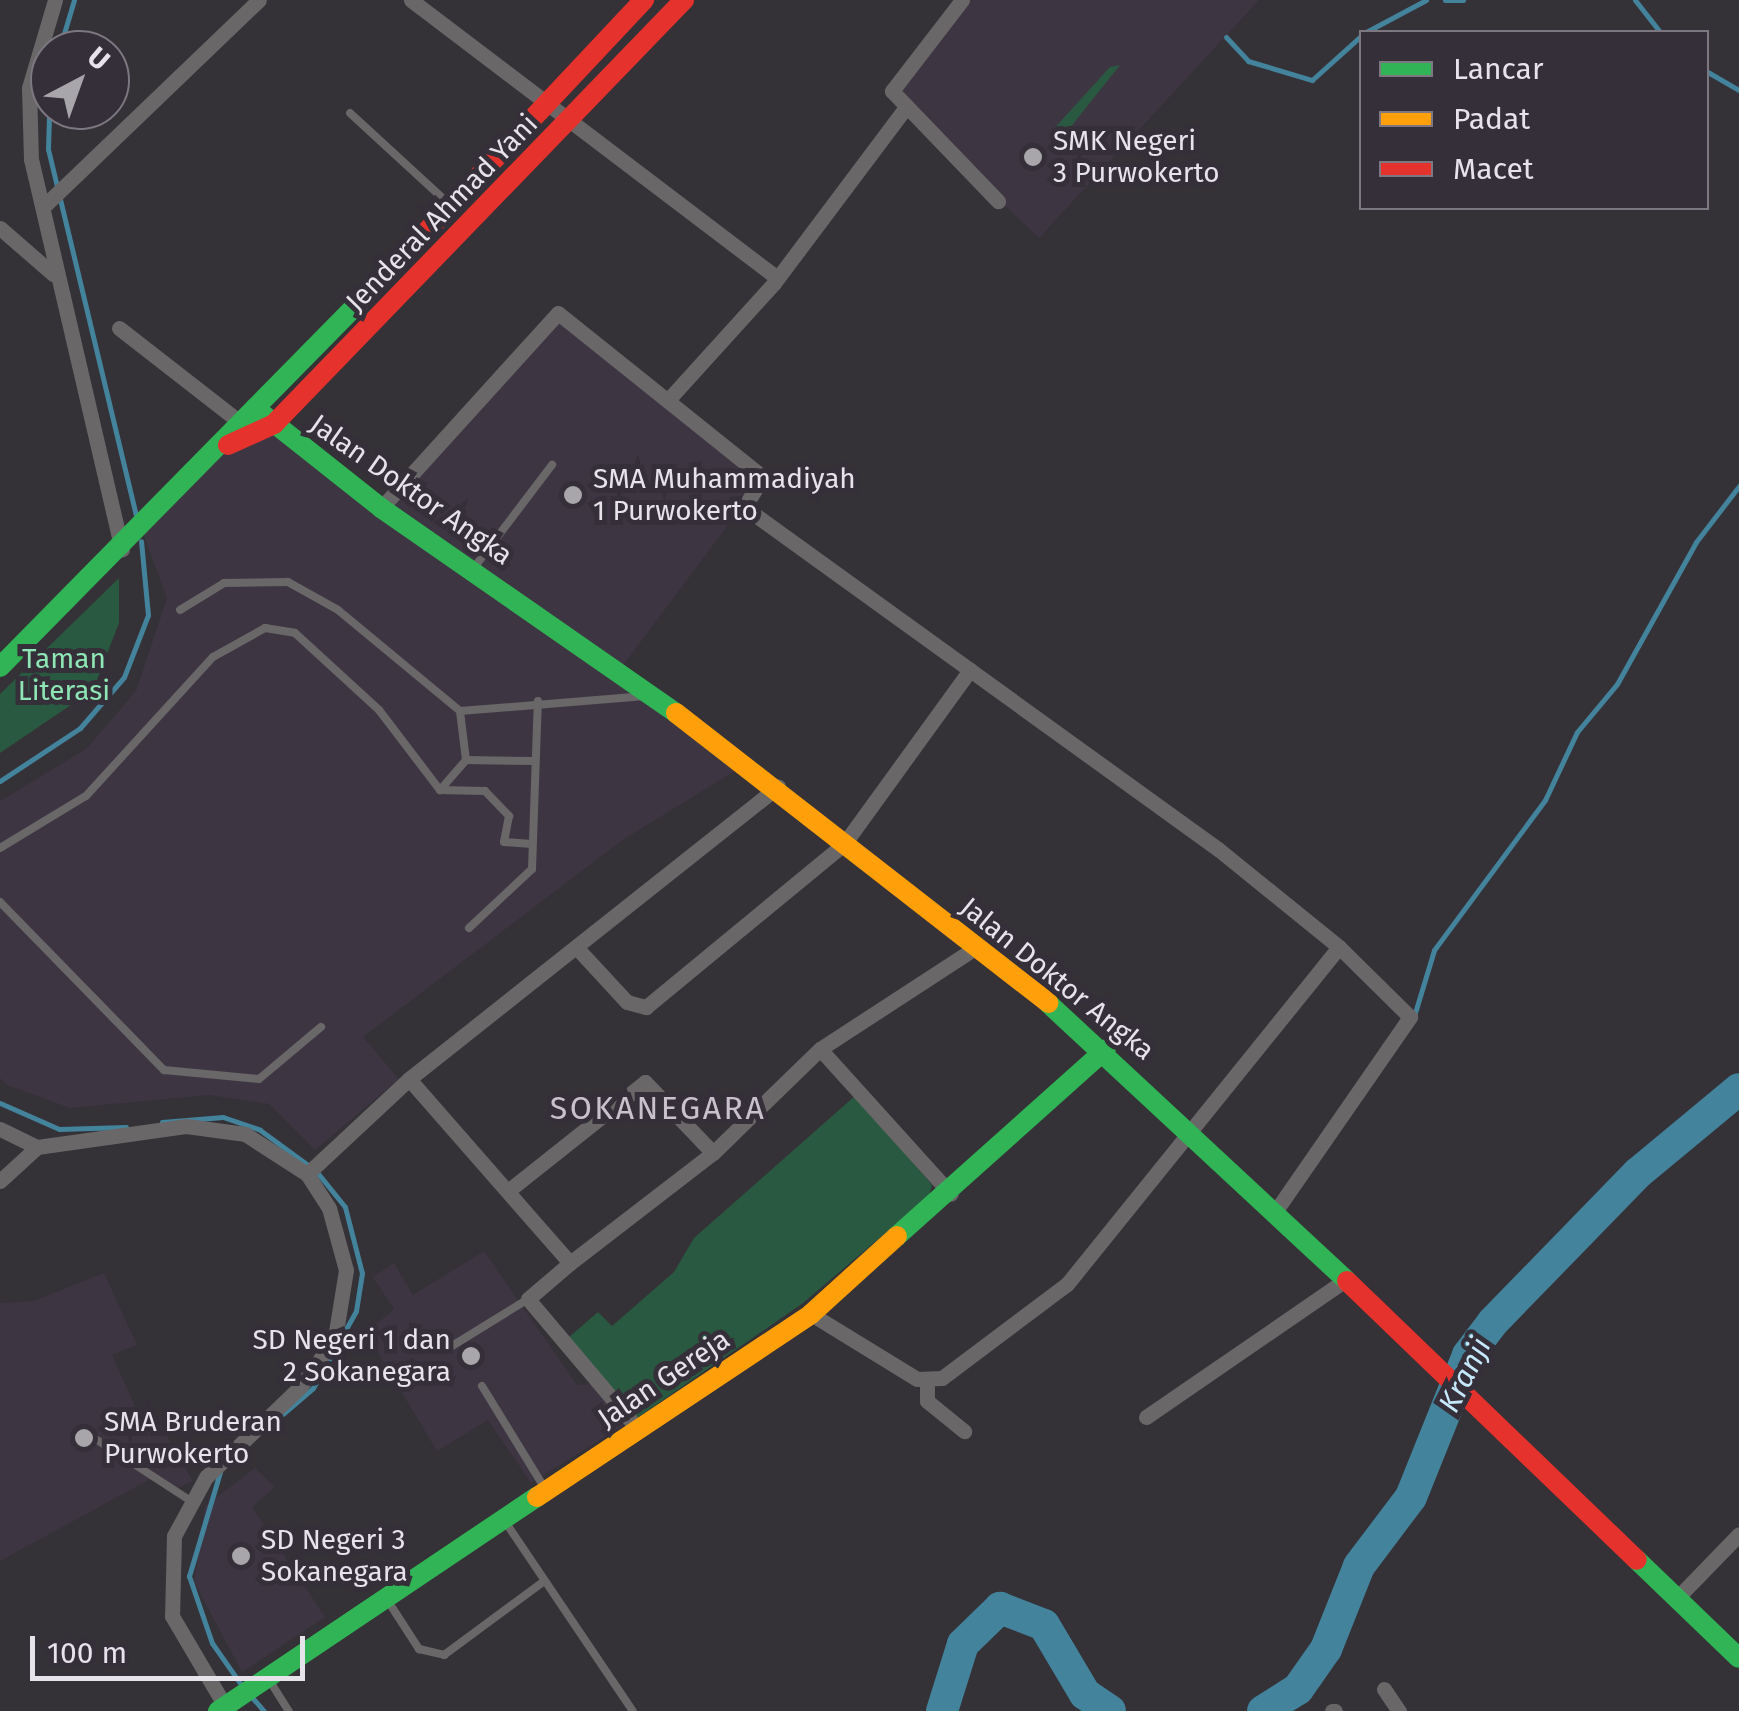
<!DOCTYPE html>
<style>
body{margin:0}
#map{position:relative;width:1739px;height:1711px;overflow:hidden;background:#343137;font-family:"Fira Sans",sans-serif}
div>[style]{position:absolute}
.built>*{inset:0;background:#3e3543}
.green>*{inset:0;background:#2a5941}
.stream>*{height:5px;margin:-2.5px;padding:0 2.5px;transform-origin:2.5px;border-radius:2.5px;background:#43839c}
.river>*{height:32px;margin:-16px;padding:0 16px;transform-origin:16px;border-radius:16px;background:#43839c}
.lane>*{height:8px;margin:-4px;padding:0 4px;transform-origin:4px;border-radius:4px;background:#696767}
.street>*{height:15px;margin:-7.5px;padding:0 7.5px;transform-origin:7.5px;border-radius:7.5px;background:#696767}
.fast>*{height:20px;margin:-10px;padding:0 10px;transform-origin:10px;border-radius:10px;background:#30b455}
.slow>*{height:20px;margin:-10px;padding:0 10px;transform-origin:10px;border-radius:10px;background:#ff9f0a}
.jam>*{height:20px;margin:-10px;padding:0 10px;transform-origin:10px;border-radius:10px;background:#e5322d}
.dots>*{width:28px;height:28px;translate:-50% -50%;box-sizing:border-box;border:5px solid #352f39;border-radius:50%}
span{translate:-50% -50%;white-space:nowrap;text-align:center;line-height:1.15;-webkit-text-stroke:10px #352f39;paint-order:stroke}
.poi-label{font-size:28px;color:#e7e3ea}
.left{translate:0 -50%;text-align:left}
.right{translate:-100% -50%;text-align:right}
.street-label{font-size:28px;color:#e7e3ea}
.park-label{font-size:28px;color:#8ee6b4}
.water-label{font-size:30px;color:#c5e9fa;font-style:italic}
.quarter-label{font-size:32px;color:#c9c2ce;letter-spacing:2.5px}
.legend{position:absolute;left:1359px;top:30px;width:350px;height:180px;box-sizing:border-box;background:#352f39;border:2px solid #7c7780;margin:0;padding:12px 18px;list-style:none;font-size:30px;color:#e7e3ea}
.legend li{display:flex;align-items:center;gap:20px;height:50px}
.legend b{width:50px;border:2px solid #7c7780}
.north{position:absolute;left:30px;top:30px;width:100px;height:100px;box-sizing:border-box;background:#352f39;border:2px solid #7c7780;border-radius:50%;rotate:41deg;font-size:28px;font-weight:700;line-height:40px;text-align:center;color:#e7e3ea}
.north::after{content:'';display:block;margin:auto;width:35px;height:45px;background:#a8a5ab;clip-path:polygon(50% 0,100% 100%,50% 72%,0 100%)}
.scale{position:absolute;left:30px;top:1636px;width:275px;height:45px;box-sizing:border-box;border:5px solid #e7e3ea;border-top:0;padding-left:12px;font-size:30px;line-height:35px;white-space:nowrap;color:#e7e3ea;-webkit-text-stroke:8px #352f39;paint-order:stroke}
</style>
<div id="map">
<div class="built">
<i style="clip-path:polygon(962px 0,1259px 0,1039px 238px,894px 101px)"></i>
<i style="clip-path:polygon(556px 320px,761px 481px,621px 668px,748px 763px,624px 839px,363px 1037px,399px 1079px,315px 1150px,269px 1104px,209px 1095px,70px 1108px,7px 1085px,0 1078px,0 801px,86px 749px,136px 691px,167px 598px,141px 528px,210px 460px,271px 429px,381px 508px)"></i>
<i style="clip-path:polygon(484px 1251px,577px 1385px,595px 1384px,624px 1425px,531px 1483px,488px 1420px,437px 1451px,366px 1333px,394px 1309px,373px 1277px,394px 1263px,413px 1295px)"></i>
<i style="clip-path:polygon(104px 1273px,137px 1345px,112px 1355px,138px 1413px,152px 1411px,193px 1481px,173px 1490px,156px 1476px,0 1561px,0 1303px,34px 1301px)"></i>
<i style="clip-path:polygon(255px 1468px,275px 1487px,252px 1507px,325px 1617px,242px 1672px,194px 1582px,205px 1506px)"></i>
</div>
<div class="green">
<i style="clip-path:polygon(1120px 65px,1069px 129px,1051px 132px,1110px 67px)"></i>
<i style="clip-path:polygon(119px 578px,119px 623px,93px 690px,0 753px,0 694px)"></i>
<i style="clip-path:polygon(856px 1095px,932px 1185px,929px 1196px,803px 1303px,637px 1418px,568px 1338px,598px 1312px,612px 1326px,674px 1272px,694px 1238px)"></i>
</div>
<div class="stream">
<i style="left:1445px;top:0;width:18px"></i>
<i style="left:1635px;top:0;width:41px;rotate:52deg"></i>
<i style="left:1366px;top:32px;width:68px;rotate:-28.1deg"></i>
<i style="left:1226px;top:37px;width:33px;rotate:47deg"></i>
<i style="left:1248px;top:61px;width:67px;rotate:16.5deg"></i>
<i style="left:1312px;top:80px;width:67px;rotate:-42deg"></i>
<i style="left:59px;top:50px;width:52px;rotate:-73.3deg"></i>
<i style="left:1706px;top:71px;width:38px;rotate:30deg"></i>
<i style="left:50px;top:85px;width:64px;rotate:91.8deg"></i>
<i style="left:48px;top:149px;width:387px;rotate:76.5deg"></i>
<i style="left:0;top:781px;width:96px;rotate:-33.5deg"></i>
<i style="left:80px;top:728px;width:67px;rotate:-49.2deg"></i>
<i style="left:124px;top:677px;width:66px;rotate:-68.8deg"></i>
<i style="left:148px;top:615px;width:74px;rotate:-95.4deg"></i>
<i style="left:1414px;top:1016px;width:69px;rotate:-73.1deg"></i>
<i style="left:1434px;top:950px;width:187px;rotate:-53.5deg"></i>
<i style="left:1545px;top:800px;width:75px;rotate:-64.8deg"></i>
<i style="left:1577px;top:732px;width:62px;rotate:-50.2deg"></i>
<i style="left:1617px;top:684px;width:162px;rotate:-60.9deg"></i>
<i style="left:1696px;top:542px;width:71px;rotate:-52.5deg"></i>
<i style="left:0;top:1103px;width:64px;rotate:23.8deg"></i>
<i style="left:59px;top:1129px;width:67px;rotate:-1.7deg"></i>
<i style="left:162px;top:1122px;width:61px;rotate:-4.7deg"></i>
<i style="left:223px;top:1117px;width:39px;rotate:19deg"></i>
<i style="left:260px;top:1130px;width:69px;rotate:36.2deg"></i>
<i style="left:316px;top:1171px;width:46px;rotate:51.1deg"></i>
<i style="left:345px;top:1207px;width:68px;rotate:75.6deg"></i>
<i style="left:362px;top:1273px;width:38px;rotate:99deg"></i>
<i style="left:356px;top:1311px;width:88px;rotate:119.2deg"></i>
<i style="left:313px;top:1388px;width:55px;rotate:139.4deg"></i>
<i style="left:220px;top:1472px;width:109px;rotate:106.6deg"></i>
<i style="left:189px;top:1576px;width:71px;rotate:71.1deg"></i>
<i style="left:212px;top:1643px;width:52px;rotate:55.1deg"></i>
<i style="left:250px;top:1695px;width:21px;rotate:49deg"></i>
</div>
<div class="river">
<i style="left:942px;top:1711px;width:70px;rotate:-72.6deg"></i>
<i style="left:963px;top:1644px;width:52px;rotate:-44.2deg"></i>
<i style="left:1000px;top:1608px;width:47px;rotate:21.1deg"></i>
<i style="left:1044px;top:1625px;width:80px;rotate:59.3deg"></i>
<i style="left:1085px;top:1694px;width:30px;rotate:34deg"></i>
<i style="left:1263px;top:1711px;width:41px;rotate:-32.2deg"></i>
<i style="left:1298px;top:1689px;width:49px;rotate:-55deg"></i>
<i style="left:1326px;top:1649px;width:89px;rotate:-68.3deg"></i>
<i style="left:1359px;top:1566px;width:86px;rotate:-53deg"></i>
<i style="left:1411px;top:1497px;width:153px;rotate:-68.1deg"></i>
<i style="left:1468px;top:1355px;width:41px;rotate:-52.9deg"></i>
<i style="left:1493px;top:1322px;width:208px;rotate:-45.8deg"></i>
<i style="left:1638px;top:1173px;width:131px;rotate:-39.7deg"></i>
</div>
<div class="lane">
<i style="left:350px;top:113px;width:133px;rotate:42.6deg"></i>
<i style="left:473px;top:569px;width:131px;rotate:-52.8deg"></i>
<i style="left:180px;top:610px;width:52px;rotate:-31.5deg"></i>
<i style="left:224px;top:583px;width:64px;rotate:-0.9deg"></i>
<i style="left:288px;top:582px;width:57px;rotate:29.2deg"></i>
<i style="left:338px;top:610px;width:158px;rotate:39.6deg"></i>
<i style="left:466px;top:760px;width:49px;rotate:-97deg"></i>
<i style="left:460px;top:711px;width:186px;rotate:-4.6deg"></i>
<i style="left:440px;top:790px;width:45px;rotate:1.3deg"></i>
<i style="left:485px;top:791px;width:35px;rotate:46deg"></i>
<i style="left:509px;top:816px;width:26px;rotate:101deg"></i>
<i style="left:504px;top:842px;width:28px;rotate:4deg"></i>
<i style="left:0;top:848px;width:100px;rotate:-31.2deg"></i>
<i style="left:86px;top:796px;width:188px;rotate:-47.6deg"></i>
<i style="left:213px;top:657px;width:60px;rotate:-29.1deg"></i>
<i style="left:265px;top:628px;width:30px;rotate:9deg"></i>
<i style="left:295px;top:633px;width:114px;rotate:42.5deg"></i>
<i style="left:379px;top:710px;width:101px;rotate:52.7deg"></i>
<i style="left:440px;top:790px;width:40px;rotate:-49deg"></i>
<i style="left:466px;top:760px;width:67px;rotate:0.9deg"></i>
<i style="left:0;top:902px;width:235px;rotate:45.7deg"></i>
<i style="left:164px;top:1070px;width:95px;rotate:5.4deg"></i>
<i style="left:259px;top:1079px;width:81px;rotate:-40deg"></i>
<i style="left:469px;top:928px;width:86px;rotate:-43.1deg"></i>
<i style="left:532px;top:869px;width:168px;rotate:-88deg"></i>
<i style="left:452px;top:1346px;width:89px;rotate:-31.7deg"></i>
<i style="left:482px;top:1386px;width:121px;rotate:58.5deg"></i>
<i style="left:97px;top:1440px;width:112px;rotate:33deg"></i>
<i style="left:504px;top:1520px;width:230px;rotate:56deg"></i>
<i style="left:386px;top:1598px;width:61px;rotate:57.1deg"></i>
<i style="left:419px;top:1649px;width:26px;rotate:13deg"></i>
<i style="left:444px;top:1655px;width:123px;rotate:-36.4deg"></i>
<i style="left:268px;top:1678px;width:39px;rotate:58deg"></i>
</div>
<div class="street">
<i style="left:55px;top:0;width:92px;rotate:106.5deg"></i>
<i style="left:29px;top:88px;width:71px;rotate:88.4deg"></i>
<i style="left:31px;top:159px;width:401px;rotate:76.9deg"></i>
<i style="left:411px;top:0;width:455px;rotate:37.2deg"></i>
<i style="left:962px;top:0;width:115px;rotate:127.6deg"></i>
<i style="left:892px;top:91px;width:153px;rotate:46.1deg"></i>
<i style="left:43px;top:207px;width:299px;rotate:-43.8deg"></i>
<i style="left:0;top:228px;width:70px;rotate:41deg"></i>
<i style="left:119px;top:328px;width:166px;rotate:37.9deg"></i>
<i style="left:668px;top:400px;width:158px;rotate:-47.8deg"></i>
<i style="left:774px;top:283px;width:215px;rotate:-53.1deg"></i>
<i style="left:381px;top:508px;width:263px;rotate:-47.8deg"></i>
<i style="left:558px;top:313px;width:263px;rotate:38.7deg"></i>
<i style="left:763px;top:477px;width:31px;rotate:122deg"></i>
<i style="left:747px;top:503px;width:10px;rotate:66deg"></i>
<i style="left:751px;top:512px;width:576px;rotate:35.82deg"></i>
<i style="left:1218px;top:849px;width:156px;rotate:39deg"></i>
<i style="left:1339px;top:947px;width:433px;rotate:128.9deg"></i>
<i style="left:1067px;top:1284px;width:156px;rotate:143.1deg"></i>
<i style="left:942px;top:1378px;width:25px;rotate:178deg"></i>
<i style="left:917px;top:1379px;width:124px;rotate:-148.5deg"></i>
<i style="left:576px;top:947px;width:75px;rotate:47.2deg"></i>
<i style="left:627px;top:1002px;width:20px;rotate:15deg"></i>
<i style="left:646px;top:1007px;width:256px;rotate:-39.5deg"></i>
<i style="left:844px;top:844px;width:215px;rotate:-54.1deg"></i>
<i style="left:820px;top:1049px;width:195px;rotate:47.9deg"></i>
<i style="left:409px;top:1079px;width:244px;rotate:48.8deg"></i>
<i style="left:570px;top:1263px;width:180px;rotate:-37.6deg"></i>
<i style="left:713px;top:1153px;width:149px;rotate:-44.2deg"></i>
<i style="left:820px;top:1049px;width:185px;rotate:-33.1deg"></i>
<i style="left:0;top:1129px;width:41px;rotate:25.9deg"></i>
<i style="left:37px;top:1147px;width:150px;rotate:-8deg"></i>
<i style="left:186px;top:1126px;width:60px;rotate:7.7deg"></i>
<i style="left:245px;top:1134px;width:74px;rotate:32.8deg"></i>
<i style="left:307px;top:1174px;width:40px;rotate:57.1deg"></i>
<i style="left:329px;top:1208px;width:64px;rotate:74.7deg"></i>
<i style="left:346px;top:1270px;width:69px;rotate:99.2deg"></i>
<i style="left:335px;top:1338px;width:60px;rotate:125.5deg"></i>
<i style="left:300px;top:1387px;width:130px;rotate:136.2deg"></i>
<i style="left:206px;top:1477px;width:67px;rotate:118.5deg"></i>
<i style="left:174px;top:1536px;width:80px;rotate:91.4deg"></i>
<i style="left:172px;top:1616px;width:104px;rotate:59.5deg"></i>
<i style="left:307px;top:1174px;width:139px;rotate:-43deg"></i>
<i style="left:409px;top:1079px;width:471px;rotate:-38.4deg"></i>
<i style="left:0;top:1181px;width:50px;rotate:-42.6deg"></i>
<i style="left:508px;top:1191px;width:175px;rotate:-38.5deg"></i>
<i style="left:645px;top:1082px;width:98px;rotate:46.2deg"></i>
<i style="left:1277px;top:1209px;width:234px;rotate:-55.3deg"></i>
<i style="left:1410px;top:1017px;width:100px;rotate:-135.4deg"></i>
<i style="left:570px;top:1263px;width:55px;rotate:139.4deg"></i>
<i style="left:528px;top:1299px;width:170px;rotate:49.8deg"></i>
<i style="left:927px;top:1384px;width:17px;rotate:90deg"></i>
<i style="left:927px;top:1401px;width:48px;rotate:39deg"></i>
<i style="left:1146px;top:1417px;width:244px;rotate:-34.5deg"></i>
<i style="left:1679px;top:1596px;width:86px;rotate:-45.9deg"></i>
<i style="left:1384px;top:1689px;width:27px;rotate:56deg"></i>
<i style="left:1332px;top:1711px;width:3px"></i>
</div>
<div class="fast">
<i style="left:255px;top:408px;width:161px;rotate:38.4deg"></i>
<i style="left:381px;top:508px;width:359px;rotate:34.8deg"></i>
<i style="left:0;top:667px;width:542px;rotate:-45.45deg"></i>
<i style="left:1048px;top:1003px;width:408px;rotate:42.9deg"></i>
<i style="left:897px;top:1236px;width:280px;rotate:-41.8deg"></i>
<i style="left:1637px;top:1560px;width:141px;rotate:43.9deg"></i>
<i style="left:218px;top:1711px;width:384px;rotate:-33.9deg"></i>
</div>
<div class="slow">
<i style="left:676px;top:713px;width:472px;rotate:37.9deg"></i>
<i style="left:537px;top:1497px;width:329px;rotate:-33.7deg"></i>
<i style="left:811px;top:1314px;width:116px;rotate:-42.2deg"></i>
</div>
<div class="jam">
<i style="left:380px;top:281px;width:386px;rotate:-46.8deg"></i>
<i style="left:228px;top:445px;width:51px;rotate:-24.5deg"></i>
<i style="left:274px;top:424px;width:590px;rotate:-45.96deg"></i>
<i style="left:1347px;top:1281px;width:402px;rotate:43.9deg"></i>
</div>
<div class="dots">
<i style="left:1033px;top:157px;background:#a8a5ab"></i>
<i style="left:573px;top:495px;background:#a8a5ab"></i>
<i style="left:471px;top:1356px;background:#a8a5ab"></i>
<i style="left:84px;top:1438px;background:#a8a5ab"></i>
<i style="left:241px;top:1556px;background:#a8a5ab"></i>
</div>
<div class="poi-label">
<span class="left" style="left:1053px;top:157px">SMK Negeri<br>3 Purwokerto</span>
<span class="left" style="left:593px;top:495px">SMA Muhammadiyah<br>1 Purwokerto</span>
<span class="right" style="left:451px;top:1356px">SD Negeri 1 dan<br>2 Sokanegara</span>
<span class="left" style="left:104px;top:1438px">SMA Bruderan<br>Purwokerto</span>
<span class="left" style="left:261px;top:1556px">SD Negeri 3<br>Sokanegara</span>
</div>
<div class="street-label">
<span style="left:442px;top:213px;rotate:-46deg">Jenderal Ahmad Yani</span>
<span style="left:411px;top:490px;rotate:35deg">Jalan Doktor Angka</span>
<span style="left:1057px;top:979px;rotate:39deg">Jalan Doktor Angka</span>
<span style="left:664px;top:1379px;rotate:-34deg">Jalan Gereja</span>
</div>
<div class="park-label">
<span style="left:64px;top:675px">Taman<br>Literasi</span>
</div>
<div class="water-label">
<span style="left:1465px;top:1375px;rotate:-63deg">Kranji</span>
</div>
<div class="quarter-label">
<span style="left:658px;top:1108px">SOKANEGARA</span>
</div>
<ul class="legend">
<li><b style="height:12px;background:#30b455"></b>Lancar</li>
<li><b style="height:12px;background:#ff9f0a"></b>Padat</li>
<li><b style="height:12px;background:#e5322d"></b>Macet</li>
</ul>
<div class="north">U</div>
<div class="scale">100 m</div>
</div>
